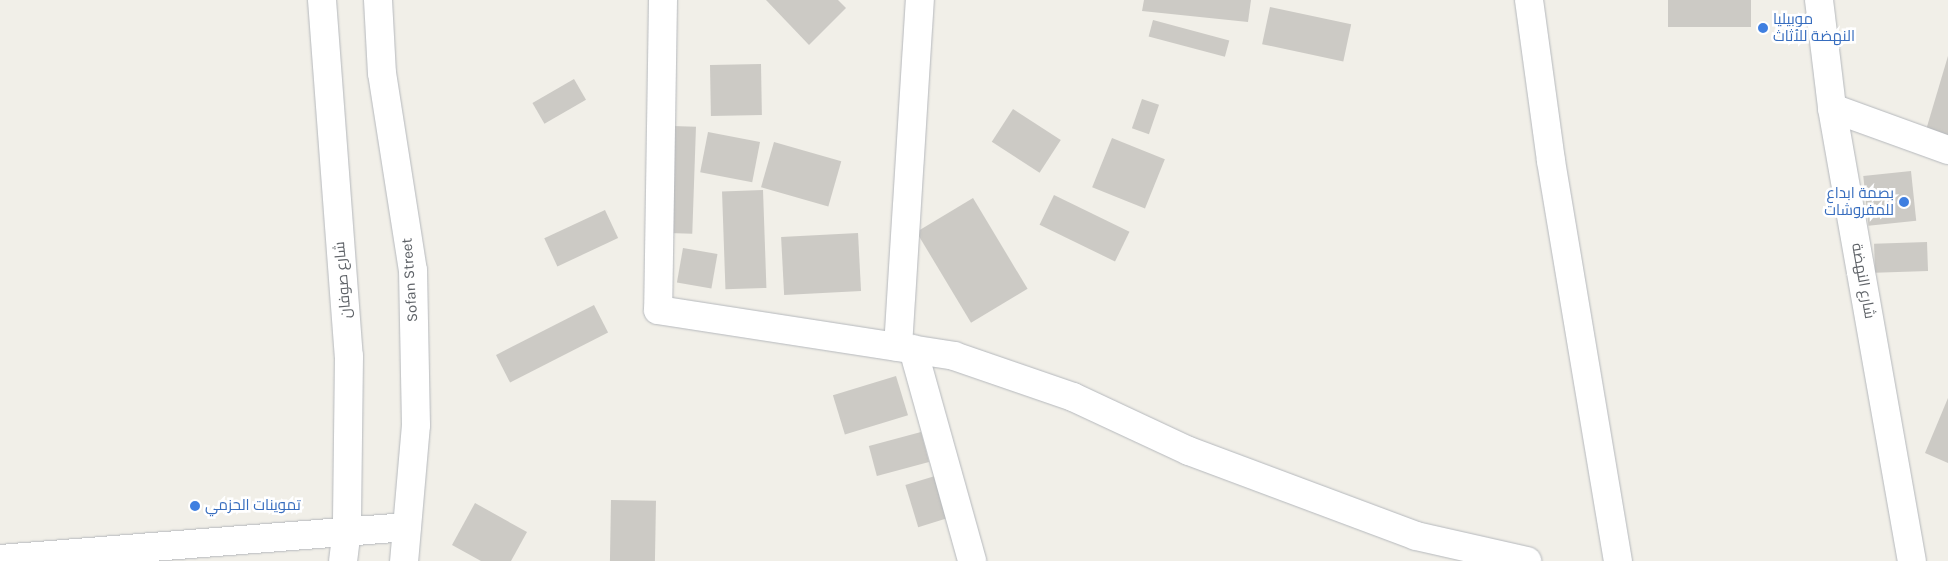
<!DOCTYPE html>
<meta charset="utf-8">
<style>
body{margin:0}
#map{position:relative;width:1948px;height:561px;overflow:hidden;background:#f1efe8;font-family:Karla,Cairo,sans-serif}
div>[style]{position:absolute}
.building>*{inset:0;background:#cccac5;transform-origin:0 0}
.roads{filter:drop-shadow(0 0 1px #b5b8bc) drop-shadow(0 0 1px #b5b8bc)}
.minor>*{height:28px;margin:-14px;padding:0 14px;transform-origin:14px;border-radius:14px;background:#fff}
.dots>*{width:14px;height:14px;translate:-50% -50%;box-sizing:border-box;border:2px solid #fff;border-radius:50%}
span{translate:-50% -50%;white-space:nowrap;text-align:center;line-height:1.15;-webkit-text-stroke:5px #fff;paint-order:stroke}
.shop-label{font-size:15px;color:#366cbe}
.left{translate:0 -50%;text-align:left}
.right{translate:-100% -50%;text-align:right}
.street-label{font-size:15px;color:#5f6368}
</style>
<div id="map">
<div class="building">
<i style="clip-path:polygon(766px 0,838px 0,846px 8px,809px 45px)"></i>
<i style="clip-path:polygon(1144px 0,1251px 0,1248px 22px,1142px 11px)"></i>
<i style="left:1668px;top:0;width:83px;height:27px"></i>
<i style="left:1270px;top:7px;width:83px;height:38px;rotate:12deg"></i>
<i style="left:1153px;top:20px;width:79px;height:17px;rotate:15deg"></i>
<i style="clip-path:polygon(1948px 56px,1948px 137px,1926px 130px)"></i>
<i style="left:761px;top:64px;width:51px;height:51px;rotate:89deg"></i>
<i style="left:574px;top:79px;width:24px;height:48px;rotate:60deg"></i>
<i style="left:1142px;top:99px;width:18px;height:31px;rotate:19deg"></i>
<i style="left:1013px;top:109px;width:57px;height:39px;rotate:33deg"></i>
<i style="left:672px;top:126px;width:24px;height:107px;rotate:2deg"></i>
<i style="left:708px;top:132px;width:53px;height:41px;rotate:11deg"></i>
<i style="left:1112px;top:138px;width:57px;height:53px;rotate:22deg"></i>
<i style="left:774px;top:142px;width:70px;height:47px;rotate:16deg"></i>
<i style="left:1911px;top:171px;width:50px;height:48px;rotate:84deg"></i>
<i style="left:763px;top:190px;width:98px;height:41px;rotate:88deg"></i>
<i style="left:1054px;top:195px;width:84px;height:33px;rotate:26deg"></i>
<i style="left:973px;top:198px;width:106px;height:66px;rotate:59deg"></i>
<i style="left:605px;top:210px;width:31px;height:67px;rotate:65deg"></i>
<i style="left:858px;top:233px;width:58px;height:77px;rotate:87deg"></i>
<i style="left:1927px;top:242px;width:29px;height:53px;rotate:88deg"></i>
<i style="left:683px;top:248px;width:35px;height:35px;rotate:10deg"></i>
<i style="left:594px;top:305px;width:31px;height:110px;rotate:63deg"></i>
<i style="left:896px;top:376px;width:41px;height:66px;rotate:73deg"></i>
<i style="clip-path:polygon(1948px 398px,1948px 463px,1925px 453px)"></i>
<i style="left:921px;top:432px;width:31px;height:54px;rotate:75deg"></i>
<i style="left:935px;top:476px;width:44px;height:31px;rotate:73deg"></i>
<i style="left:611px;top:500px;width:45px;height:61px;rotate:1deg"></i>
<i style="clip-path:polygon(475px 503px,527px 532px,511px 561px,481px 561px,452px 545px)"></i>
</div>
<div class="roads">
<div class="minor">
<i style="left:322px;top:0;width:357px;rotate:85.7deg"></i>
<i style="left:349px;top:356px;width:173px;rotate:90.7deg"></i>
<i style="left:347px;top:529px;width:32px;rotate:97deg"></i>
<i style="left:378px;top:0;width:73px;rotate:86.9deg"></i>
<i style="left:382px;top:73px;width:199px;rotate:81.1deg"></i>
<i style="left:413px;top:270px;width:155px;rotate:88.9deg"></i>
<i style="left:416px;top:425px;width:137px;rotate:95deg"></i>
<i style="left:663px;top:0;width:310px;rotate:90.9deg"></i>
<i style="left:658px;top:310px;width:300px;rotate:8.8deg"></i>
<i style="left:954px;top:356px;width:126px;rotate:19deg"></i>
<i style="left:1073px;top:397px;width:128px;rotate:25deg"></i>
<i style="left:1189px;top:451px;width:242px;rotate:20.5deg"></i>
<i style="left:1416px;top:536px;width:114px;rotate:12.7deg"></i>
<i style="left:1529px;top:0;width:162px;rotate:82.2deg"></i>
<i style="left:1551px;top:161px;width:406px;rotate:80.5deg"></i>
<i style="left:1819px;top:0;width:109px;rotate:83.1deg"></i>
<i style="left:1832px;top:108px;width:460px;rotate:80deg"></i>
<i style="left:1832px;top:108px;width:123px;rotate:19.9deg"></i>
<i style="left:898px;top:347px;width:348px;rotate:-86.4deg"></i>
<i style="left:913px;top:349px;width:220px;rotate:74.4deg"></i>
<i style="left:0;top:559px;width:408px;rotate:-4.5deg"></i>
</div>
</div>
<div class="dots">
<i style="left:1763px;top:28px;background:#3f7fe0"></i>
<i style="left:1904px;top:202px;background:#3f7fe0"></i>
<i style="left:195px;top:506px;background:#3f7fe0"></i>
</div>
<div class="shop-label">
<span class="left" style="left:1773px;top:28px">موبيليا<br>النهضة للأثاث</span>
<span class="right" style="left:1894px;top:202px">بصمة ابداع<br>للمفروشات</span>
<span class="left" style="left:205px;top:506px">تموينات الحزمي</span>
</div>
<div class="street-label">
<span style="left:343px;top:280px;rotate:-95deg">شارع صوفان</span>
<span style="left:410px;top:280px;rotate:-94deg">Sofan Street</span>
<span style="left:1863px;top:281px;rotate:80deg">شارع النهضة</span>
</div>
</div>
